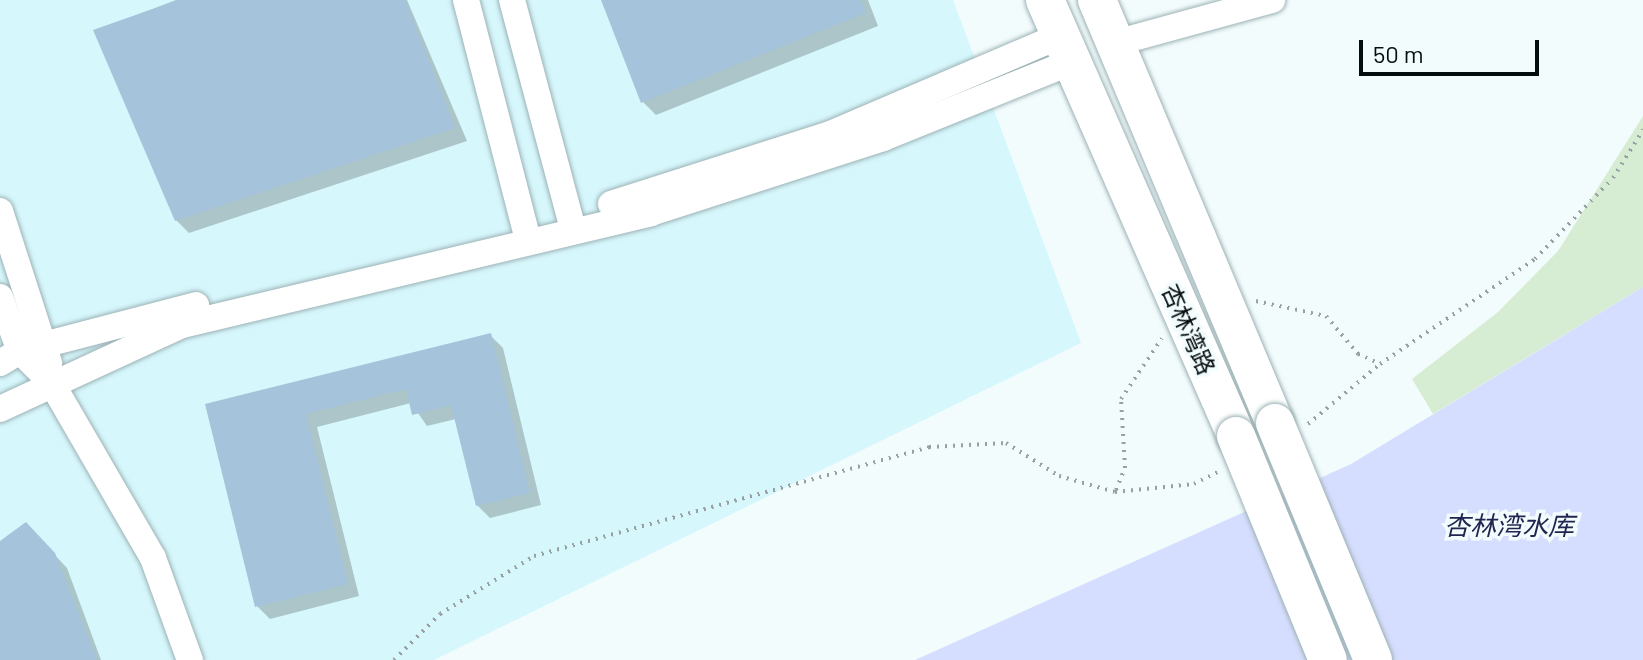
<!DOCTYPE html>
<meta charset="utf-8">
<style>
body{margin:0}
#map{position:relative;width:1643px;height:660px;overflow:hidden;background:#f3fcfd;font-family:Barlow,"Noto Sans SC",sans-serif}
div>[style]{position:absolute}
.built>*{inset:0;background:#d6f7fc}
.green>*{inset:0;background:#d7edd3}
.water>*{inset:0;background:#d6deff}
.shadow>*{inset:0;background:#0003}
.building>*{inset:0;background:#a5c3da}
.path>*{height:4px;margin-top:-2px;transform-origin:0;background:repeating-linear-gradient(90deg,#98a0a1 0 2px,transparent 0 8px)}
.roads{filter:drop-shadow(0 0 2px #9cb2b5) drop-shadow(0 0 2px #9cb2b5)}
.minor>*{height:26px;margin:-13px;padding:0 13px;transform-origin:13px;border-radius:13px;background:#fff}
.secondary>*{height:38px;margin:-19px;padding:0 19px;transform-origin:19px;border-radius:19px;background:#fff}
.bridges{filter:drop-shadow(0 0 2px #9cb2b5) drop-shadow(0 0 2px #9cb2b5)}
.secondary-bridge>*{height:38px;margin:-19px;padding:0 19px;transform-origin:19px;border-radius:19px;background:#fff}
span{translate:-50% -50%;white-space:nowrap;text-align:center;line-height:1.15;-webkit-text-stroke:7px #f3fcfd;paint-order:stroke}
.street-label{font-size:24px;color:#060d0e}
.water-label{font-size:26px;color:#212650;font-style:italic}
.scale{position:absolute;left:1359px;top:40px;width:180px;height:36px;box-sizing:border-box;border:4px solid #060d0e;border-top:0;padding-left:10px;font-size:24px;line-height:28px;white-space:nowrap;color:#060d0e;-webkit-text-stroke:6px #f3fcfd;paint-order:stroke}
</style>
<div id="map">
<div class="built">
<i style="clip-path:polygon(0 0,953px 0,1081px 343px,434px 660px,0 660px)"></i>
</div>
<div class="green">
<i style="clip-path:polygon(1643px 116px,1643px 287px,1433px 414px,1412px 379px,1498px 312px,1558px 251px)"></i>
</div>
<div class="water">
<i style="clip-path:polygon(1643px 287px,1643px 660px,915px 660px,1351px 464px)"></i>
</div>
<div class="shadow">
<i style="clip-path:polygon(176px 0,407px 0,467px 141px,189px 233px,176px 220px,96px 31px)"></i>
<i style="clip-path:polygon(603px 0,868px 0,878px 26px,656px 115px,643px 102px)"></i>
<i style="clip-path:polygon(490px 335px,503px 348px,541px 505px,490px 518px,477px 505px,456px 419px,427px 426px,411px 403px,317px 427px,359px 596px,270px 619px,257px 606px,208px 405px)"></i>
<i style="clip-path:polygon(39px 538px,67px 568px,101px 660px,0 660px,0 543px)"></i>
</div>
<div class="building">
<i style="clip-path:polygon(178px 0,405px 0,455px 128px,175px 221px,93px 30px)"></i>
<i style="clip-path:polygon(601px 0,861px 0,866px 13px,641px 103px)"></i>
<i style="clip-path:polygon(491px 333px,530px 493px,476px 506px,451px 405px,412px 415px,406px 389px,306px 414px,348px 584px,255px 607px,205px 404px)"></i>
<i style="clip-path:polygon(26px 522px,55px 553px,97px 660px,0 660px,0 541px)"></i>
</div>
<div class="path">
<i style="left:1256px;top:301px;width:72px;rotate:12.1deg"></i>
<i style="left:1326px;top:316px;width:50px;rotate:49.9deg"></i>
<i style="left:1358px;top:354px;width:24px;rotate:24deg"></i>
<i style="left:1308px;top:424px;width:94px;rotate:-39.8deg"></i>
<i style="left:1380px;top:364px;width:187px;rotate:-34.1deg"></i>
<i style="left:1535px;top:259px;width:112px;rotate:-46.1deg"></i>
<i style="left:1613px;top:178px;width:57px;rotate:-58deg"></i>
<i style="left:1116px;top:490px;width:24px;rotate:-68deg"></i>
<i style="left:1125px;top:468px;width:69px;rotate:-93.3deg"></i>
<i style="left:1121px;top:399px;width:73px;rotate:-56.1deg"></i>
<i style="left:394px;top:660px;width:65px;rotate:-45deg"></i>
<i style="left:440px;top:614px;width:110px;rotate:-31.7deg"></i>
<i style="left:534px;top:556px;width:410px;rotate:-15.4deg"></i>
<i style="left:929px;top:447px;width:77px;rotate:-3deg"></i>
<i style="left:1006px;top:443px;width:62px;rotate:31.9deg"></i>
<i style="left:1059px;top:476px;width:58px;rotate:15.9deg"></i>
<i style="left:1115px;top:492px;width:79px;rotate:-5.8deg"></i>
<i style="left:1194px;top:484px;width:28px;rotate:-27deg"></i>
</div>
<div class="roads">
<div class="minor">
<i style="left:466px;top:0;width:247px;rotate:75.5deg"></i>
<i style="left:512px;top:0;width:238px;rotate:75.1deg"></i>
<i style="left:1115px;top:43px;width:163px;rotate:-15.3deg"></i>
<i style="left:611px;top:204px;width:230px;rotate:-17.7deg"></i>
<i style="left:830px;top:134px;width:250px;rotate:-23.1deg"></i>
<i style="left:0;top:211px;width:160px;rotate:72.1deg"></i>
<i style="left:0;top:297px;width:58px;rotate:69.7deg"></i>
<i style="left:20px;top:351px;width:44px;rotate:45deg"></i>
<i style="left:51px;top:382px;width:203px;rotate:59.9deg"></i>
<i style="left:153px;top:558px;width:109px;rotate:70.1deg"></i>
<i style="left:0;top:363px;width:23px;rotate:-31deg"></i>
<i style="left:20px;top:351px;width:182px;rotate:-14.6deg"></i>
<i style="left:0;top:409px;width:200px;rotate:-24.8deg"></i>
<i style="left:182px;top:325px;width:482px;rotate:-13.4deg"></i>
<i style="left:651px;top:213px;width:244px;rotate:-17.9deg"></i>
<i style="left:883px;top:138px;width:203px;rotate:-22deg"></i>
</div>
<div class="secondary">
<i style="left:1045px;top:0;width:476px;rotate:66.3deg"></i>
<i style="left:1097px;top:0;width:459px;rotate:67.2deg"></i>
</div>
</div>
<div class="bridges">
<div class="secondary-bridge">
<i style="left:1275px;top:423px;width:256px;rotate:67.5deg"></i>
<i style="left:1236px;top:436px;width:242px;rotate:67.7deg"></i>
</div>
</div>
<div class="street-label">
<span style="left:1189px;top:329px;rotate:66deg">杏林湾路</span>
</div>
<div class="water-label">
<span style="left:1509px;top:525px">杏林湾水库</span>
</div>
<div class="scale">50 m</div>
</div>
